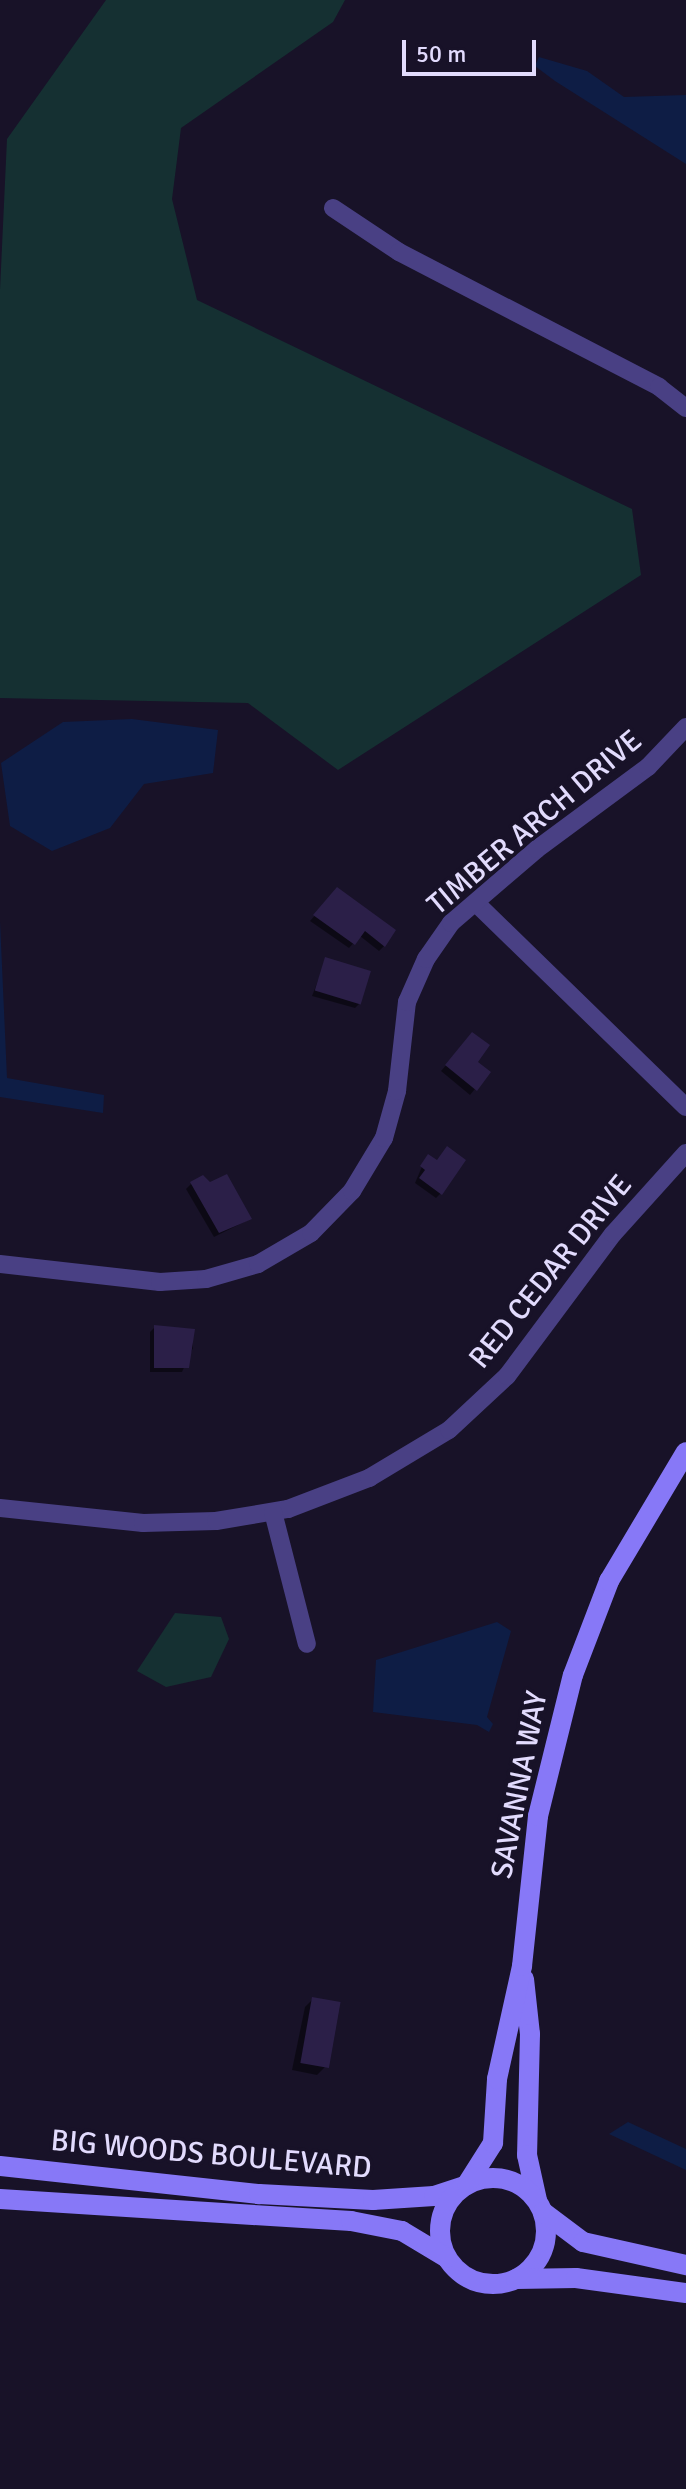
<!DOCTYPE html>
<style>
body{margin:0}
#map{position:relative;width:686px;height:2489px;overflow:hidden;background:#181228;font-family:Signika,sans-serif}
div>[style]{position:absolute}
.green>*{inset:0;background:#153032}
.water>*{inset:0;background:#0e1d45}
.shadow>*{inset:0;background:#0007}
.building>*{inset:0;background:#2b1f48;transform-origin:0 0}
.street>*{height:18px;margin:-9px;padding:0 9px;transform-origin:9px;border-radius:9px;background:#494084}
.secondary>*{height:20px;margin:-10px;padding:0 10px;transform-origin:10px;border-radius:10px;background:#8778f7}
.secondary>.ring{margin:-10px;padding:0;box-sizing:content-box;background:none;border:20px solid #8778f7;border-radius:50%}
span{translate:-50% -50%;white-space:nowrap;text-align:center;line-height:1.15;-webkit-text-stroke:7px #181228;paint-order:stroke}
.street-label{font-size:30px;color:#e2dbfd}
.scale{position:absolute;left:402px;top:40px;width:134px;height:36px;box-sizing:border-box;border:4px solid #e2dbfd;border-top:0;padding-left:10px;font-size:24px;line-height:28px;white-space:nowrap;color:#e2dbfd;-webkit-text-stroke:6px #181228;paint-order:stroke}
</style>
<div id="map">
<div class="green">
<i style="clip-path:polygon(106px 0,345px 0,333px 22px,181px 128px,172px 199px,197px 300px,632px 509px,641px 575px,338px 770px,248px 703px,0 698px,0 290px,7px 139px)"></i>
<i style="clip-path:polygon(175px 1613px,221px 1617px,229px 1639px,211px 1677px,166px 1687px,137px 1671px)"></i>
</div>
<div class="water">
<i style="clip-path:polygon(539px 57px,587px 71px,624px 97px,686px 95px,686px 164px,555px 81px,535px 66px)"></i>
<i style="clip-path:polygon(132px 719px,218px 730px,213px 773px,144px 784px,110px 828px,52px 851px,10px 826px,1px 763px,63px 722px)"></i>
<i style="clip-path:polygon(0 921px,7px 1078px,104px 1095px,103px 1113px,0 1097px)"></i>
<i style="clip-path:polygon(497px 1622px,511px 1631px,487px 1717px,493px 1724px,489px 1732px,477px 1725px,373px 1712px,376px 1660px)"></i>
<i style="clip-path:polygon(628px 2122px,686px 2149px,686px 2170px,609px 2134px)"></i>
</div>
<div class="shadow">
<i style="clip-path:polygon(333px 895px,384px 946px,379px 951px,360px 936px,349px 948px,310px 921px)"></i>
<i style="clip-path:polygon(326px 960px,360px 1003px,355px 1008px,312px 996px)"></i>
<i style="clip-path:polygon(468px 1040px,475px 1062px,488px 1073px,470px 1095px,441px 1071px)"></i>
<i style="clip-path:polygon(424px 1162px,441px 1193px,436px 1198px,415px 1183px)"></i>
<i style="clip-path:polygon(191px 1184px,250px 1219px,214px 1237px,186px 1189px)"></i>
<i style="clip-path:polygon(155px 1327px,193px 1331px,193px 1348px,182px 1372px,150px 1372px,150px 1332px)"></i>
<i style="clip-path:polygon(313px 1999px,325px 2067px,317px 2075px,292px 2070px,305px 2007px)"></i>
</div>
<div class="building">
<i style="clip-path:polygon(337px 887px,396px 930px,385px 947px,365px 931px,355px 945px,313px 915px)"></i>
<i style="left:325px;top:957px;width:48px;height:35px;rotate:17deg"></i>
<i style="clip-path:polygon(472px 1032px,490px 1045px,478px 1062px,491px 1072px,477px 1091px,445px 1065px)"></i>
<i style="clip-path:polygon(447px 1146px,466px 1160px,442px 1195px,419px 1178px,425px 1170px,420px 1166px,428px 1154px,437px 1160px)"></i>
<i style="clip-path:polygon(227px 1174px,252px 1219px,219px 1233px,190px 1182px,203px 1175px,210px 1182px)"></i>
<i style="clip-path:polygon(154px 1325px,195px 1329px,189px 1368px,154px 1368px)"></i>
<i style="left:312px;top:1997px;width:29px;height:67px;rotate:10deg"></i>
</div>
<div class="street">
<i style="left:333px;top:208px;width:79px;rotate:33.7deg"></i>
<i style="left:399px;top:252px;width:293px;rotate:27.4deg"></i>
<i style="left:659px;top:387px;width:34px;rotate:38deg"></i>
<i style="left:477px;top:904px;width:291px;rotate:44.2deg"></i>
<i style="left:0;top:1264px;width:161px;rotate:6.4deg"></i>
<i style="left:160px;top:1282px;width:46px;rotate:-3.7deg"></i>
<i style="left:206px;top:1279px;width:54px;rotate:-16.1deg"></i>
<i style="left:258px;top:1264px;width:61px;rotate:-30.3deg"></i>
<i style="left:311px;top:1233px;width:59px;rotate:-45.7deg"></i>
<i style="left:352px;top:1191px;width:62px;rotate:-58.9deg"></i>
<i style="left:384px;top:1138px;width:49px;rotate:-74.5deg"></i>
<i style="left:397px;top:1091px;width:90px;rotate:-83.6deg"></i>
<i style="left:407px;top:1002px;width:47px;rotate:-66.2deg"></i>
<i style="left:426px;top:959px;width:44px;rotate:-55.2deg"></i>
<i style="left:451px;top:923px;width:113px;rotate:-40.7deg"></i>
<i style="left:537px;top:849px;width:138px;rotate:-36.5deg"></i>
<i style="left:648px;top:767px;width:55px;rotate:-46.5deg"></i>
<i style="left:0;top:1508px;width:144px;rotate:6deg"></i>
<i style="left:143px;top:1523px;width:73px;rotate:-1.6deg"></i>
<i style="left:216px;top:1521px;width:73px;rotate:-9.5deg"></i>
<i style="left:288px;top:1509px;width:87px;rotate:-20.9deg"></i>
<i style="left:369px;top:1478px;width:93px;rotate:-31deg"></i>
<i style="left:449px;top:1430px;width:79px;rotate:-43deg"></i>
<i style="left:507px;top:1376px;width:177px;rotate:-53.3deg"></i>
<i style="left:613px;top:1234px;width:109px;rotate:-48deg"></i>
<i style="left:273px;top:1512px;width:136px;rotate:75.6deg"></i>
</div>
<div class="secondary">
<i style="left:524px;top:1979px;width:55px;rotate:83.8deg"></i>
<i style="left:530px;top:2034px;width:121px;rotate:91.4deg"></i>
<i style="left:527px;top:2155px;width:46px;rotate:77.5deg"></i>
<i style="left:0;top:2166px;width:261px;rotate:6.2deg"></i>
<i style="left:259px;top:2194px;width:114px;rotate:3deg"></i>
<i style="left:373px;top:2200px;width:61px;rotate:-3.8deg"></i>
<i style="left:434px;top:2196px;width:32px;rotate:-18deg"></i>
<i class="ring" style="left:440px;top:2178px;width:86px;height:86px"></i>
<i style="left:467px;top:2184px;width:49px;rotate:-57.6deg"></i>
<i style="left:493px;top:2143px;width:64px;rotate:-86.4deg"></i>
<i style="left:497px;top:2079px;width:116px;rotate:-77.5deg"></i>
<i style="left:522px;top:1966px;width:151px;rotate:-83.9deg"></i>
<i style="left:538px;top:1816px;width:145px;rotate:-76.1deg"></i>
<i style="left:573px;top:1675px;width:101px;rotate:-69deg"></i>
<i style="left:609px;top:1581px;width:150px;rotate:-59.2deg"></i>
<i style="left:0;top:2199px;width:352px;rotate:3.6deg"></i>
<i style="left:351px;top:2221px;width:52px;rotate:11.1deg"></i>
<i style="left:402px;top:2231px;width:52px;rotate:31deg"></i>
<i style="left:543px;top:2212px;width:50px;rotate:36.9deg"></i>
<i style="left:583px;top:2242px;width:106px;rotate:12.6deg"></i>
<i style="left:516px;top:2279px;width:60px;rotate:-1deg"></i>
<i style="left:576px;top:2278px;width:111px;rotate:7.8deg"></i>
</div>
<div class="street-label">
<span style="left:535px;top:823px;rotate:-40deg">TIMBER ARCH DRIVE</span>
<span style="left:551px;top:1272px;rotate:-51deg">RED CEDAR DRIVE</span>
<span style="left:520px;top:1785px;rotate:-79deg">SAVANNA WAY</span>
<span style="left:211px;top:2155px;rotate:5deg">BIG WOODS BOULEVARD</span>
</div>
<div class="scale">50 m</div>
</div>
